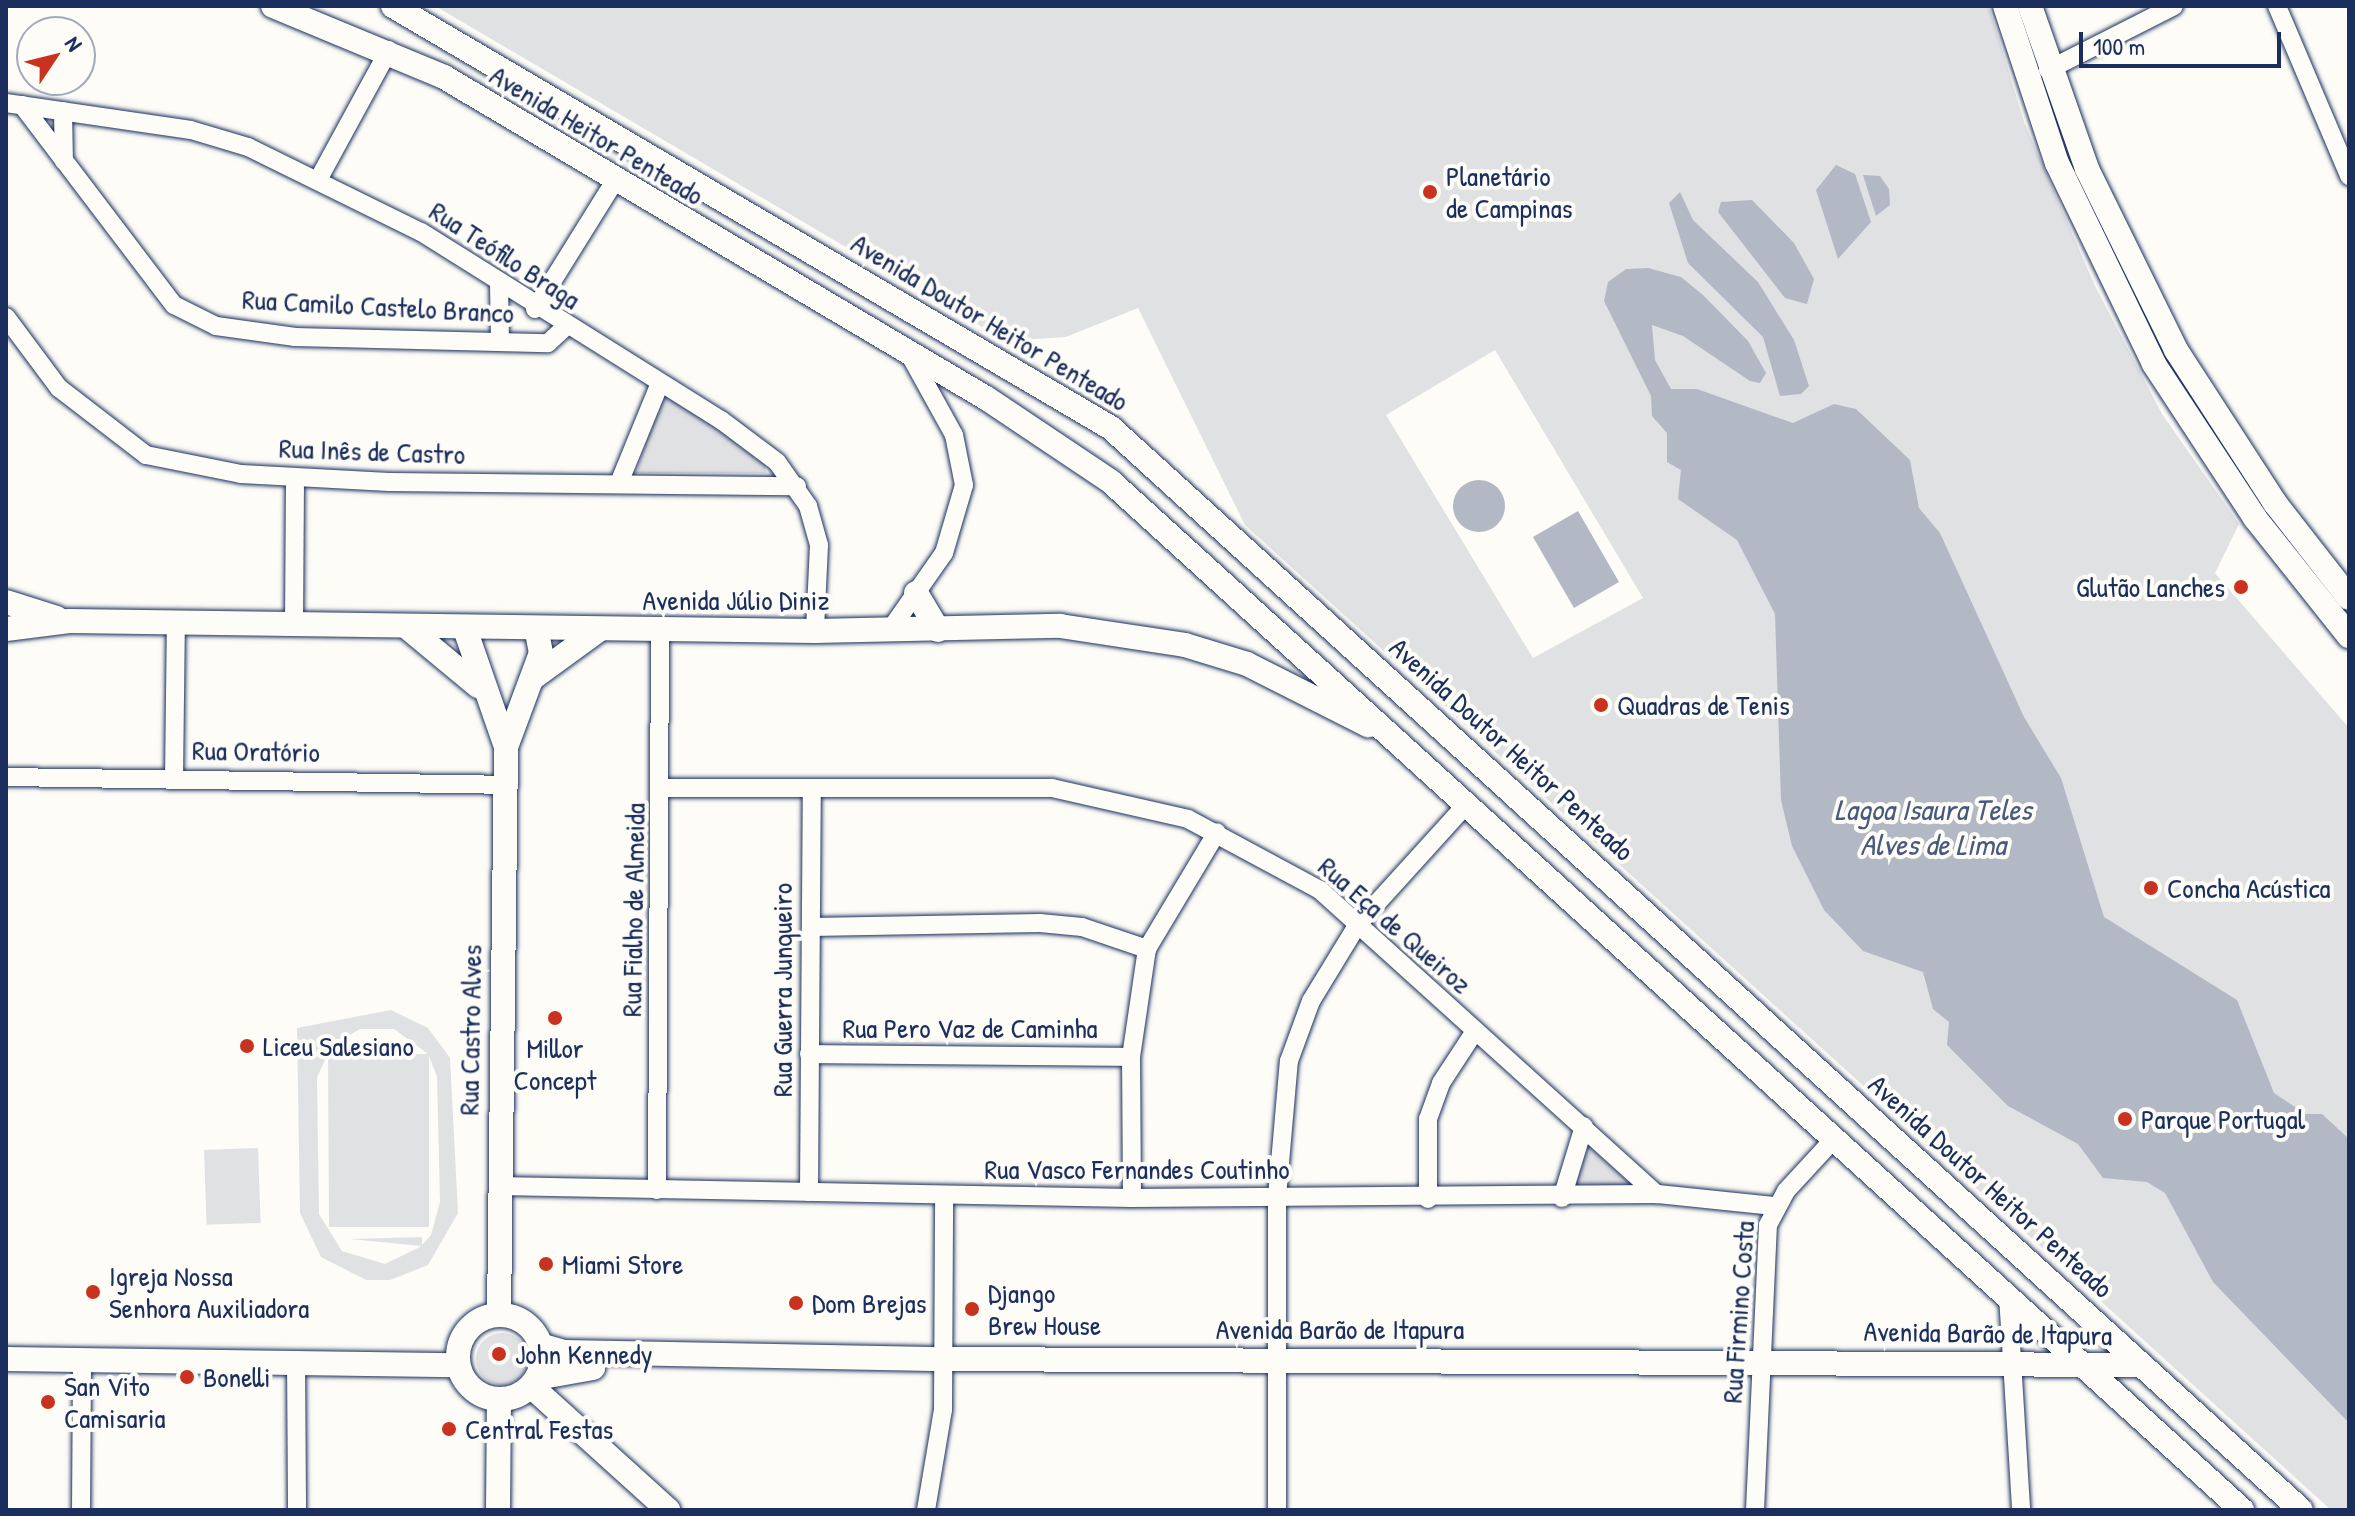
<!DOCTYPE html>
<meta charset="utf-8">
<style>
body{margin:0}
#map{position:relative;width:2355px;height:1516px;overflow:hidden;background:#fdfcf7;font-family:"Patrick Hand",sans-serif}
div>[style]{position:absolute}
.green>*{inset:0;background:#e0e1e3;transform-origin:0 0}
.round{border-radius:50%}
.water>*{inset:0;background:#b3b8c5;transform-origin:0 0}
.roads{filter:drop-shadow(0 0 2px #1b2f5e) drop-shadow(0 0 2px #1b2f5e)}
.minor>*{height:18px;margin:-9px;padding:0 9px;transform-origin:9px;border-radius:9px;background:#fdfcf7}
.major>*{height:24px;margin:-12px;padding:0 12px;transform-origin:12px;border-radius:12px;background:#fdfcf7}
.major>.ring{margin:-12px;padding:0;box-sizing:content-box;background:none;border:24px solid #fdfcf7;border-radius:50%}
.dots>*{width:22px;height:22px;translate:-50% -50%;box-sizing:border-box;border:4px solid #fdfcf7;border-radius:50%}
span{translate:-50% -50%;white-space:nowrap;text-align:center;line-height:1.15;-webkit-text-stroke:8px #fdfcf7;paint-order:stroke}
.street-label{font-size:28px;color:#1b2f5e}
.poi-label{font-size:28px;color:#1b2f5e}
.left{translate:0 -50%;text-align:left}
.right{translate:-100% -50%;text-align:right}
.water-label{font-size:30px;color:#49587d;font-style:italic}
.frame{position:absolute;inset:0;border:8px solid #1b2f5e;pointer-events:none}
.north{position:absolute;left:16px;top:16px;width:80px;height:80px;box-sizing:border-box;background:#fdfcf7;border:2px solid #a3aaba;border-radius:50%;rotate:55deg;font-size:22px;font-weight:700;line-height:32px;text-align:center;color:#1b2f5e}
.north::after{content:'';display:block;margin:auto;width:28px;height:36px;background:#c8321e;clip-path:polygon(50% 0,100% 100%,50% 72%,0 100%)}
.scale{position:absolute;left:2079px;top:32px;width:202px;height:36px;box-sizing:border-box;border:4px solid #1b2f5e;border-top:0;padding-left:10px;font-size:24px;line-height:28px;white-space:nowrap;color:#1b2f5e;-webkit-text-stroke:6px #fdfcf7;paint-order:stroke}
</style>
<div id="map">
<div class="green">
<i style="clip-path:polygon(evenodd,435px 6px,1989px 6px,2024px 122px,2095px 286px,2162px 414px,2239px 524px,2215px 573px,2349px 728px,2349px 1510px,2331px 1510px,1245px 525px,1138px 308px,1066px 337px,1006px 341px,435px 6px,1495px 350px,1643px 598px,1533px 658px,1386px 415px,1495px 350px)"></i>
<i style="clip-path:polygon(668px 397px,764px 457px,766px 473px,636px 473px,660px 398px)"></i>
<i style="clip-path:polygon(evenodd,391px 1010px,428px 1028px,450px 1058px,458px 1213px,428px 1265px,390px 1280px,366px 1280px,321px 1257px,300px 1213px,297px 1028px,391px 1010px,360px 1029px,394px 1029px,428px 1054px,328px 1055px,329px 1227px,429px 1227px,429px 1056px,437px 1077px,440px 1202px,431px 1235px,422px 1245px,422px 1237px,350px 1239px,422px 1246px,385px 1264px,342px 1251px,319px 1214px,317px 1077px,332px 1046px,360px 1029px)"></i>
<i style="clip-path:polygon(1582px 1140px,1634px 1187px,1570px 1189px)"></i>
<i style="left:258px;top:1148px;width:75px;height:54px;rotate:88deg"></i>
<i class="round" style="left:476px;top:1333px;width:52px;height:52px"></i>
</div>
<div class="water">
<i style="clip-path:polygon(1836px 165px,1855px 174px,1871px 222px,1838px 259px,1816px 190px)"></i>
<i style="clip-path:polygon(1863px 175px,1880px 176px,1889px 189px,1890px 205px,1876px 216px)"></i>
<i style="clip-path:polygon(1680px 192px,1693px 220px,1758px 282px,1794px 340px,1809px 386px,1801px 394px,1780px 396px,1763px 337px,1688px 263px,1669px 203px)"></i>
<i style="clip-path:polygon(1752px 200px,1794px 243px,1814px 279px,1807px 304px,1785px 298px,1718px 212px,1721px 202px)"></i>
<i style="clip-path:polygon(1648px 268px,1681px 277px,1703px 295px,1748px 341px,1766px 373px,1760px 383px,1750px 381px,1683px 336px,1652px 325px,1655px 360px,1671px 389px,1697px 389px,1793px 423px,1834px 404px,1856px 409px,1910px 460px,1919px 508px,1940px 533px,2024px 717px,2061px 778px,2104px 917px,2237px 1000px,2274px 1093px,2306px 1114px,2322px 1114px,2349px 1139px,2349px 1423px,2213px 1282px,2165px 1193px,2147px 1182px,2103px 1178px,2078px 1144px,2008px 1106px,1947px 1045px,1949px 1022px,1933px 1009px,1923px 972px,1863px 951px,1824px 910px,1792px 846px,1781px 800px,1775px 614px,1737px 540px,1678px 499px,1681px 470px,1667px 462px,1667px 433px,1652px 416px,1651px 396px,1604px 301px,1608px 282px,1626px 269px)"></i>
<i class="round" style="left:1453px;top:480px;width:52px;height:52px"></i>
<i style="left:1578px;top:511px;width:82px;height:52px;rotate:60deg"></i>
</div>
<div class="roads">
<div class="minor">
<i style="left:2277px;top:6px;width:185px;rotate:67deg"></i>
<i style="left:2048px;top:70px;width:141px;rotate:-26.9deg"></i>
<i style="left:6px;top:103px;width:187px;rotate:8.3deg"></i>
<i style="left:191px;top:130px;width:59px;rotate:16.6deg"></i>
<i style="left:248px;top:147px;width:193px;rotate:26.2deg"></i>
<i style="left:421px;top:232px;width:354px;rotate:32.1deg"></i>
<i style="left:721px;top:420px;width:70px;rotate:36.9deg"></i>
<i style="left:777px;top:462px;width:54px;rotate:54.8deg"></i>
<i style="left:808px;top:506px;width:41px;rotate:74.2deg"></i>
<i style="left:819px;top:545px;width:86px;rotate:92.7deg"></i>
<i style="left:22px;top:105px;width:251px;rotate:52.8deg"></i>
<i style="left:174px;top:305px;width:47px;rotate:26.6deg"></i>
<i style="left:216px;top:326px;width:80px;rotate:7.9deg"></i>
<i style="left:295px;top:337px;width:253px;rotate:1.4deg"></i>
<i style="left:548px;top:343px;width:23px;rotate:-43deg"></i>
<i style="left:63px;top:111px;width:50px;rotate:88.9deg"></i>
<i style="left:318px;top:180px;width:148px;rotate:-61.4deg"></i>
<i style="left:499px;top:284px;width:55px;rotate:89deg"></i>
<i style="left:535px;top:309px;width:150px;rotate:-58.1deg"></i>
<i style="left:6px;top:317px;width:89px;rotate:53.3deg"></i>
<i style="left:59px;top:388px;width:110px;rotate:37.6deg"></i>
<i style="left:146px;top:455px;width:97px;rotate:11.3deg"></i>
<i style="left:241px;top:474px;width:148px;rotate:3.1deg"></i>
<i style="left:389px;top:482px;width:408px;rotate:0.6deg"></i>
<i style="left:619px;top:483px;width:108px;rotate:-67.7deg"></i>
<i style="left:294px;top:625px;width:148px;rotate:-89.6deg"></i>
<i style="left:890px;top:630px;width:94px;rotate:-55deg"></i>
<i style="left:944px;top:553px;width:71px;rotate:-73.6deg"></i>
<i style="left:964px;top:485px;width:51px;rotate:-101.3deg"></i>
<i style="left:954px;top:435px;width:89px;rotate:-118.9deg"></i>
<i style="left:6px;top:777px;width:499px;rotate:0.9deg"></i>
<i style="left:174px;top:778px;width:156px;rotate:-89.3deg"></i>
<i style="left:662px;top:788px;width:390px"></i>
<i style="left:1052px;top:788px;width:139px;rotate:12.8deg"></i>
<i style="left:1188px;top:819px;width:150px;rotate:28.3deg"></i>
<i style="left:1320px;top:890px;width:454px;rotate:42.1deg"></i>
<i style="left:811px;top:927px;width:229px;rotate:-1deg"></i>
<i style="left:1040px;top:923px;width:42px;rotate:5.4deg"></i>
<i style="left:1082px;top:927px;width:69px;rotate:18.7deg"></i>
<i style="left:809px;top:1054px;width:322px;rotate:0.5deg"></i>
<i style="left:498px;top:1186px;width:634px;rotate:1.08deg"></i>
<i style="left:1132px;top:1198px;width:525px;rotate:-0.44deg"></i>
<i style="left:1657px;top:1194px;width:118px;rotate:5.9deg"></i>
<i style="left:657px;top:1190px;width:560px;rotate:-89.69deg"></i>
<i style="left:809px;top:1192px;width:404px;rotate:-89.6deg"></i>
<i style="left:1132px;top:1198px;width:141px;rotate:-90.4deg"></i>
<i style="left:1131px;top:1057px;width:109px;rotate:-81.6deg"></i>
<i style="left:1147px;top:949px;width:136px;rotate:-59.1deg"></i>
<i style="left:1562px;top:1198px;width:75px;rotate:-73deg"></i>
<i style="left:1428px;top:1199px;width:80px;rotate:-90deg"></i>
<i style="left:1428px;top:1119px;width:38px;rotate:-70deg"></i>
<i style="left:1441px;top:1083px;width:62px;rotate:-56.8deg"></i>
<i style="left:2008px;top:1295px;width:215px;rotate:86.5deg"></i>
<i style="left:296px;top:1360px;width:150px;rotate:89.6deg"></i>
<i style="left:81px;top:1510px;width:152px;rotate:-89.6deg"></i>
<i style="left:926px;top:1510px;width:101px;rotate:-80.4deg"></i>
<i style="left:943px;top:1410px;width:214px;rotate:-89.7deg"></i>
<i style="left:1277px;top:1510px;width:313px;rotate:-90deg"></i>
<i style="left:1277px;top:1197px;width:137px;rotate:-85deg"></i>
<i style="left:1289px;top:1061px;width:64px;rotate:-69.9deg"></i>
<i style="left:1311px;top:1001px;width:90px;rotate:-58.6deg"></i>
<i style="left:1358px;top:924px;width:162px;rotate:-47.8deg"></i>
<i style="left:1755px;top:1510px;width:285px;rotate:-87.4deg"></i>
<i style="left:1768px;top:1225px;width:38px;rotate:-62deg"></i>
<i style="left:1786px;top:1191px;width:69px;rotate:-47.3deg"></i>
</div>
<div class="major">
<i style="left:273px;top:6px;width:185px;rotate:22.5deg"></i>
<i style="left:444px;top:77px;width:630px;rotate:30.64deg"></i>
<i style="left:986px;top:398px;width:149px;rotate:33.8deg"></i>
<i style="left:1110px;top:481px;width:1530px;rotate:42.27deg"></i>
<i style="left:393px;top:6px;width:833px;rotate:30.44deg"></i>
<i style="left:1111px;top:428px;width:1608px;rotate:42.28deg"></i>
<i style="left:2005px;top:6px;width:165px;rotate:71.7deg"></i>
<i style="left:2057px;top:163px;width:223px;rotate:64.2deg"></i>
<i style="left:2154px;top:364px;width:184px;rotate:56.7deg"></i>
<i style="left:2255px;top:518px;width:151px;rotate:51.5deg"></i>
<i style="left:2030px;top:6px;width:173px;rotate:70.7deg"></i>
<i style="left:2087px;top:169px;width:202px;rotate:63.8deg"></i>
<i style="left:2176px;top:350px;width:182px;rotate:57.1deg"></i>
<i style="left:2275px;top:503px;width:120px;rotate:52.1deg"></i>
<i style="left:916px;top:593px;width:43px;rotate:59.3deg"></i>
<i style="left:6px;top:602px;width:53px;rotate:17.4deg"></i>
<i style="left:408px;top:628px;width:91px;rotate:39.6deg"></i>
<i style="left:6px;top:629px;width:64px;rotate:-7.2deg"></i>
<i style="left:69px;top:621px;width:746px;rotate:0.77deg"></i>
<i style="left:815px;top:631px;width:245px;rotate:-1.2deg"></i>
<i style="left:1060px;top:626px;width:126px;rotate:8.6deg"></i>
<i style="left:1185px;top:645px;width:65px;rotate:17deg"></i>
<i style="left:1247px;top:664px;width:136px;rotate:26.8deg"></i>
<i style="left:465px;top:629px;width:125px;rotate:70.8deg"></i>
<i style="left:534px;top:677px;width:82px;rotate:-36deg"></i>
<i class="ring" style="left:458px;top:1315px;width:60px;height:60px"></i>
<i style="left:499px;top:1315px;width:568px;rotate:-89.29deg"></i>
<i style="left:506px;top:747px;width:100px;rotate:-69.6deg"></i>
<i style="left:541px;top:653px;width:25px;rotate:-101deg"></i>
<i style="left:540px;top:1345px;width:26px;rotate:16deg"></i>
<i style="left:565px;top:1352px;width:380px;rotate:1.1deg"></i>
<i style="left:945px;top:1359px;width:1196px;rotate:0.29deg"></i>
<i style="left:6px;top:1359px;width:451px;rotate:0.8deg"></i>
<i style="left:537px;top:1378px;width:57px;rotate:-10.1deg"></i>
<i style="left:531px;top:1386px;width:185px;rotate:42.1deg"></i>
<i style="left:498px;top:1510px;width:110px;rotate:-89.5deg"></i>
</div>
</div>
<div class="dots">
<i style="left:1430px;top:192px;background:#c8321e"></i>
<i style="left:2241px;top:587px;background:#c8321e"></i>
<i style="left:1601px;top:705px;background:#c8321e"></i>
<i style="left:2151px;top:888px;background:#c8321e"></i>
<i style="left:555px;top:1018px;background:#c8321e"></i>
<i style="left:247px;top:1046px;background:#c8321e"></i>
<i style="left:2125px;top:1119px;background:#c8321e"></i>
<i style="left:546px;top:1264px;background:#c8321e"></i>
<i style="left:93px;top:1292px;background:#c8321e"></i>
<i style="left:796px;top:1303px;background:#c8321e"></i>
<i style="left:972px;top:1309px;background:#c8321e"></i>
<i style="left:499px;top:1354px;background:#c8321e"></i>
<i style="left:187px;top:1377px;background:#c8321e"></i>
<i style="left:48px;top:1402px;background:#c8321e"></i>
<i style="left:449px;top:1429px;background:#c8321e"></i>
</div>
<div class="street-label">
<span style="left:597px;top:135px;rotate:31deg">Avenida Heitor Penteado</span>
<span style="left:505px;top:255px;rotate:33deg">Rua Teófilo Braga</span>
<span style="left:378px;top:306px;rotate:3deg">Rua Camilo Castelo Branco</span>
<span style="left:990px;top:322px;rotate:31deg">Avenida Doutor Heitor Penteado</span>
<span style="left:372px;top:451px;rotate:2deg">Rua Inês de Castro</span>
<span style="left:736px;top:600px">Avenida Júlio Diniz</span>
<span style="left:1512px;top:749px;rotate:42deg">Avenida Doutor Heitor Penteado</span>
<span style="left:256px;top:751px;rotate:1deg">Rua Oratório</span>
<span style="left:633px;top:910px;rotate:-89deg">Rua Fialho de Almeida</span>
<span style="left:1395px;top:925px;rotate:41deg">Rua Eça de Queiroz</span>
<span style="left:782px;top:990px;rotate:-90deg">Rua Guerra Junqueiro</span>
<span style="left:970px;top:1028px">Rua Pero Vaz de Caminha</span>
<span style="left:470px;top:1030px;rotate:-89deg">Rua Castro Alves</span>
<span style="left:1137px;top:1169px">Rua Vasco Fernandes Coutinho</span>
<span style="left:1991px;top:1186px;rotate:42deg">Avenida Doutor Heitor Penteado</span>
<span style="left:1738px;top:1312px;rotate:-86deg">Rua Firmino Costa</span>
<span style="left:1340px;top:1329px">Avenida Barão de Itapura</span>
<span style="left:1988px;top:1333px;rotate:1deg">Avenida Barão de Itapura</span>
</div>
<div class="poi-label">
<span class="left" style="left:1446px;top:192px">Planetário<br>de Campinas</span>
<span class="right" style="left:2225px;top:587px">Glutão Lanches</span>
<span class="left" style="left:1617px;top:705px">Quadras de Tenis</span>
<span class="left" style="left:2167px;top:888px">Concha Acústica</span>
<span class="left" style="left:263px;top:1046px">Liceu Salesiano</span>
<span style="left:555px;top:1064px">Millor<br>Concept</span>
<span class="left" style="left:2141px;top:1119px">Parque Portugal</span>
<span class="left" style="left:562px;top:1264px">Miami Store</span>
<span class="left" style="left:109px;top:1292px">Igreja Nossa<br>Senhora Auxiliadora</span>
<span class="left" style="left:988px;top:1309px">Django<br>Brew House</span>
<span class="left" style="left:812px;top:1303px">Dom Brejas</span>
<span class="left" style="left:515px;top:1354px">John Kennedy</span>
<span class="left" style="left:203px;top:1377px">Bonelli</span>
<span class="left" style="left:64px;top:1402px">San Vito<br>Camisaria</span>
<span class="left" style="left:465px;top:1429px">Central Festas</span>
</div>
<div class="water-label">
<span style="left:1933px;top:826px">Lagoa Isaura Teles<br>Alves de Lima</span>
</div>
<div class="frame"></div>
<div class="north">N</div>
<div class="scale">100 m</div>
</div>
